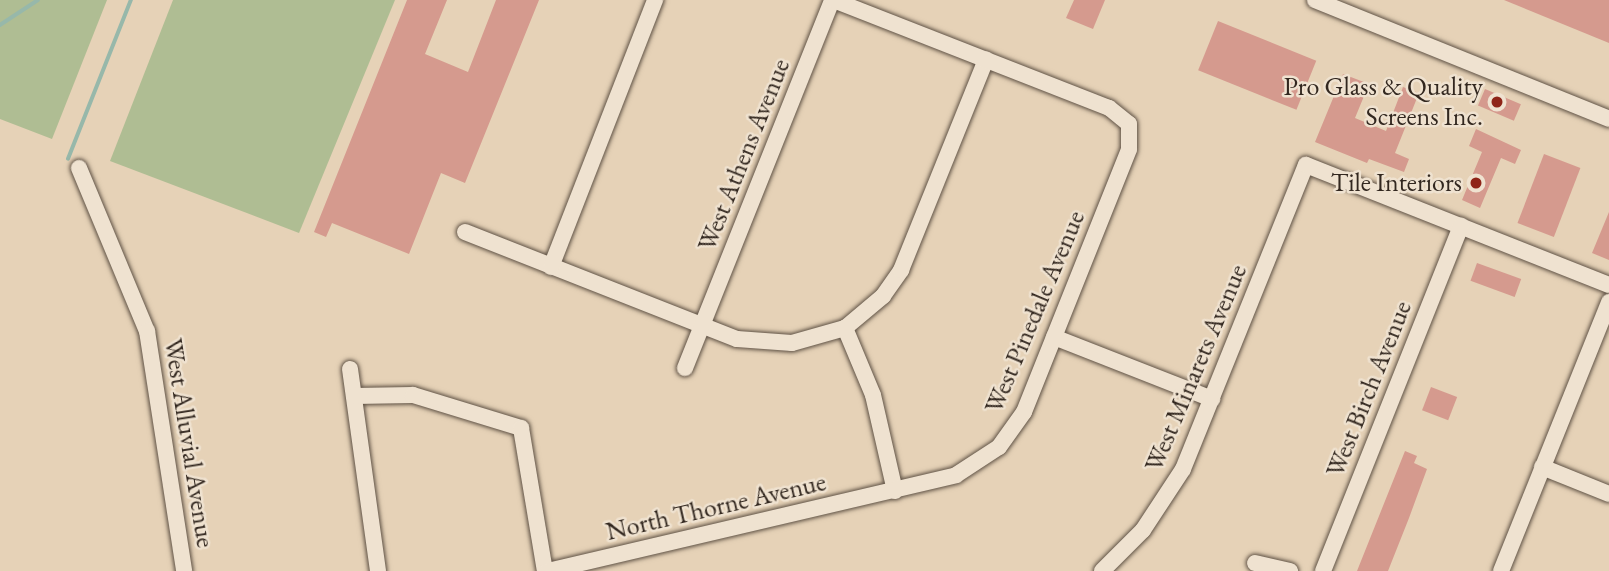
<!DOCTYPE html>
<style>
body{margin:0}
#map{position:relative;width:1609px;height:571px;overflow:hidden;background:#e6d2b7;font-family:"EB Garamond",serif}
div>[style]{position:absolute}
.green>*{inset:0;background:#afbd93}
.stream>*{height:3.5px;margin:-1.75px;padding:0 1.75px;transform-origin:1.75px;border-radius:1.75px;background:#97b8aa}
.building>*{inset:0;background:#d59a8e;transform-origin:0 0}
.roads{filter:drop-shadow(0 0 2px #5f5245) drop-shadow(0 0 2px #5f5245)}
.minor>*{height:16px;margin:-8px;padding:0 8px;transform-origin:8px;border-radius:8px;background:#efe2d0}
.dots>*{width:19px;height:19px;translate:-50% -50%;box-sizing:border-box;border:4px solid #efe2d0;border-radius:50%}
span{translate:-50% -50%;white-space:nowrap;text-align:center;line-height:1.15;-webkit-text-stroke:5px #efe2d0;paint-order:stroke}
.poi-label{font-size:26px;color:#32271f}
.right{translate:-100% -50%;text-align:right}
.street-label{font-size:26px;color:#32271f}
</style>
<div id="map">
<div class="green">
<i style="clip-path:polygon(0 0,107px 0,52px 139px,0 119px)"></i>
<i style="clip-path:polygon(173px 0,395px 0,299px 233px,110px 161px)"></i>
</div>
<div class="stream">
<i style="left:0;top:25px;width:45px;rotate:-33.3deg"></i>
<i style="left:68px;top:159px;width:171px;rotate:-68.4deg"></i>
</div>
<div class="building">
<i style="clip-path:polygon(407px 0,447px 0,425px 54px,468px 72px,496px 0,539px 0,465px 183px,441px 173px,409px 254px,332px 223px,326px 237px,314px 232px)"></i>
<i style="clip-path:polygon(1074px 0,1105px 0,1093px 29px,1066px 18px)"></i>
<i style="clip-path:polygon(1504px 0,1609px 0,1609px 43px)"></i>
<i style="left:1218px;top:21px;width:106px;height:53px;rotate:22deg"></i>
<i style="clip-path:polygon(1343px 74px,1369px 84px,1355px 118px,1386px 131px,1403px 87px,1419px 93px,1395px 153px,1409px 159px,1404px 172px,1369px 159px,1367px 163px,1315px 142px)"></i>
<i style="left:1485px;top:89px;width:39px;height:18px;rotate:23deg"></i>
<i style="clip-path:polygon(1476px 129px,1521px 150px,1515px 164px,1501px 158px,1480px 208px,1462px 200px,1482px 152px,1469px 146px)"></i>
<i style="left:1544px;top:154px;width:39px;height:74px;rotate:21deg"></i>
<i style="clip-path:polygon(1609px 212px,1609px 260px,1592px 253px)"></i>
<i style="left:1477px;top:263px;width:47px;height:19px;rotate:20deg"></i>
<i style="left:1431px;top:387px;width:28px;height:25px;rotate:21deg"></i>
<i style="clip-path:polygon(1405px 451px,1417px 456px,1414px 463px,1427px 469px,1409px 518px,1388px 571px,1357px 571px)"></i>
</div>
<div class="roads">
<div class="minor">
<i style="left:1315px;top:0;width:317px;rotate:22deg"></i>
<i style="left:79px;top:168px;width:177px;rotate:67.4deg"></i>
<i style="left:147px;top:331px;width:243px;rotate:81.2deg"></i>
<i style="left:465px;top:232px;width:292px;rotate:21.5deg"></i>
<i style="left:737px;top:339px;width:55px;rotate:4.2deg"></i>
<i style="left:792px;top:343px;width:55px;rotate:-15.8deg"></i>
<i style="left:551px;top:267px;width:287px;rotate:-68.7deg"></i>
<i style="left:1054px;top:337px;width:170px;rotate:21.4deg"></i>
<i style="left:685px;top:368px;width:396px;rotate:-68.2deg"></i>
<i style="left:350px;top:369px;width:204px;rotate:82.1deg"></i>
<i style="left:354px;top:396px;width:59px;rotate:-1deg"></i>
<i style="left:413px;top:395px;width:113px;rotate:17deg"></i>
<i style="left:521px;top:428px;width:145px;rotate:80.5deg"></i>
<i style="left:1542px;top:467px;width:72px;rotate:21.9deg"></i>
<i style="left:895px;top:491px;width:98px;rotate:-102.9deg"></i>
<i style="left:873px;top:395px;width:73px;rotate:-112.7deg"></i>
<i style="left:845px;top:328px;width:50px;rotate:-40.1deg"></i>
<i style="left:883px;top:296px;width:32px;rotate:-55deg"></i>
<i style="left:901px;top:270px;width:227px;rotate:-68deg"></i>
<i style="left:1255px;top:563px;width:36px;rotate:13deg"></i>
<i style="left:548px;top:571px;width:419px;rotate:-13.2deg"></i>
<i style="left:956px;top:475px;width:51px;rotate:-33.1deg"></i>
<i style="left:999px;top:447px;width:43px;rotate:-54.5deg"></i>
<i style="left:1024px;top:412px;width:283px;rotate:-68.2deg"></i>
<i style="left:1129px;top:149px;width:25px;rotate:-90deg"></i>
<i style="left:1129px;top:124px;width:26px;rotate:-141deg"></i>
<i style="left:1109px;top:108px;width:296px;rotate:-158.6deg"></i>
<i style="left:1102px;top:571px;width:58px;rotate:-45deg"></i>
<i style="left:1143px;top:530px;width:73px;rotate:-56.7deg"></i>
<i style="left:1183px;top:469px;width:328px;rotate:-68deg"></i>
<i style="left:1306px;top:165px;width:326px;rotate:21.6deg"></i>
<i style="left:1323px;top:571px;width:372px;rotate:-68.2deg"></i>
<i style="left:1501px;top:571px;width:290px;rotate:-68.1deg"></i>
</div>
</div>
<div class="dots">
<i style="left:1497px;top:102px;background:#8f2418"></i>
<i style="left:1476px;top:183px;background:#8f2418"></i>
</div>
<div class="poi-label">
<span class="right" style="left:1483px;top:102px">Pro Glass &amp; Quality<br>Screens Inc.</span>
<span class="right" style="left:1462px;top:183px">Tile Interiors</span>
</div>
<div class="street-label">
<span style="left:744px;top:155px;rotate:-68deg">West Athens Avenue</span>
<span style="left:1035px;top:312px;rotate:-67deg">West Pinedale Avenue</span>
<span style="left:1196px;top:368px;rotate:-67deg">West Minarets Avenue</span>
<span style="left:1369px;top:389px;rotate:-68deg">West Birch Avenue</span>
<span style="left:189px;top:443px;rotate:81deg">West Alluvial Avenue</span>
<span style="left:716px;top:507px;rotate:-13deg">North Thorne Avenue</span>
</div>
</div>
